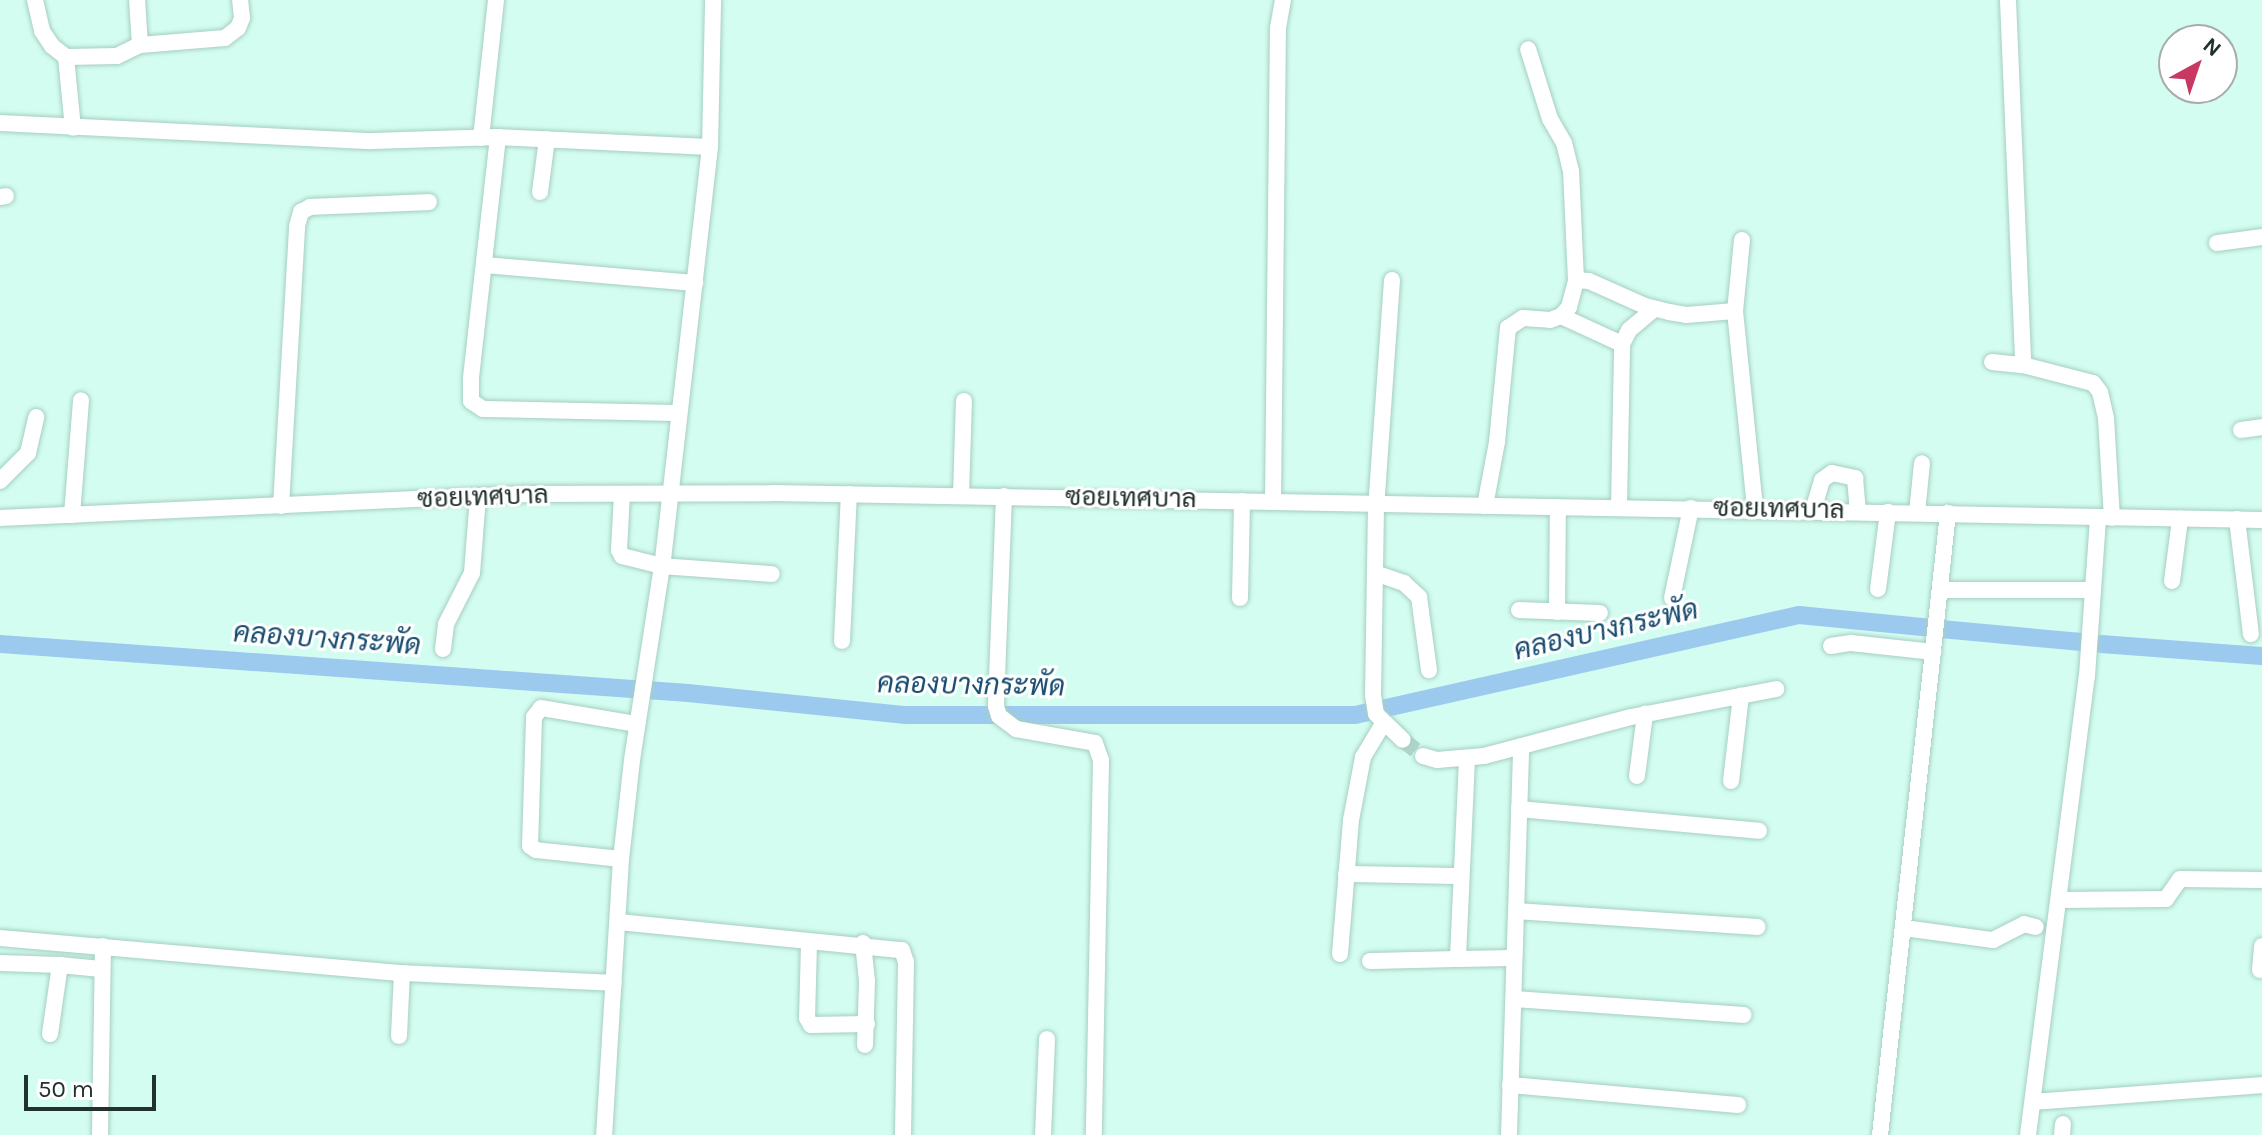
<!DOCTYPE html>
<meta charset="utf-8">
<style>
body{margin:0}
#map{position:relative;width:2262px;height:1135px;overflow:hidden;background:#d4fdf1;font-family:Karla,Sarabun,sans-serif}
div>[style]{position:absolute}
.canal>*{height:18px;margin:-9px;padding:0 9px;transform-origin:9px;border-radius:9px;background:#9ccaef}
.minor-tunnel>*{height:16px;margin-top:-8px;transform-origin:0;background:repeating-linear-gradient(90deg,#b0d4ca 0 16px,transparent 0 24px)}
.roads{filter:drop-shadow(0 0 2px #a6cec3) drop-shadow(0 0 2px #a6cec3)}
.minor>*{height:16px;margin:-8px;padding:0 8px;transform-origin:8px;border-radius:8px;background:#fff}
span{translate:-50% -50%;white-space:nowrap;text-align:center;line-height:1.15;-webkit-text-stroke:6px #fff;paint-order:stroke}
.street-label{font-size:26px;color:#21312c}
.water-label{font-size:28px;color:#174c6f;font-style:italic}
.north{position:absolute;left:2158px;top:24px;width:80px;height:80px;box-sizing:border-box;background:#fff;border:2px solid #a6adab;border-radius:50%;rotate:40deg;font-size:22px;font-weight:700;line-height:32px;text-align:center;color:#21312c}
.north::after{content:'';display:block;margin:auto;width:28px;height:36px;background:#c83961;clip-path:polygon(50% 0,100% 100%,50% 72%,0 100%)}
.scale{position:absolute;left:24px;top:1075px;width:132px;height:36px;box-sizing:border-box;border:4px solid #21312c;border-top:0;padding-left:10px;font-size:24px;line-height:28px;white-space:nowrap;color:#21312c;-webkit-text-stroke:6px #fff;paint-order:stroke}
</style>
<div id="map">
<div class="canal">
<i style="left:1941px;top:629px;width:141px;rotate:5.3deg"></i>
<i style="left:0;top:644px;width:690px;rotate:4.07deg"></i>
<i style="left:688px;top:693px;width:219px;rotate:5.8deg"></i>
<i style="left:906px;top:715px;width:449px"></i>
<i style="left:1355px;top:715px;width:455px;rotate:-12.7deg"></i>
<i style="left:1799px;top:615px;width:134px;rotate:5.6deg"></i>
<i style="left:2101px;top:644px;width:161px;rotate:4.3deg"></i>
</div>
<div class="minor-tunnel">
<i style="left:1403px;top:740px;width:26px;rotate:39deg"></i>
</div>
<div class="roads">
<div class="minor">
<i style="left:35px;top:0;width:32px;rotate:77deg"></i>
<i style="left:42px;top:31px;width:18px;rotate:56deg"></i>
<i style="left:52px;top:46px;width:18px;rotate:38deg"></i>
<i style="left:66px;top:57px;width:51px;rotate:-1.1deg"></i>
<i style="left:117px;top:56px;width:25px;rotate:-26deg"></i>
<i style="left:140px;top:45px;width:45px;rotate:-93.8deg"></i>
<i style="left:2008px;top:0;width:365px;rotate:87.6deg"></i>
<i style="left:140px;top:45px;width:85px;rotate:-4.7deg"></i>
<i style="left:225px;top:38px;width:16px;rotate:-38deg"></i>
<i style="left:238px;top:28px;width:11px;rotate:-68deg"></i>
<i style="left:242px;top:18px;width:18px;rotate:-96deg"></i>
<i style="left:66px;top:57px;width:71px;rotate:84.4deg"></i>
<i style="left:0;top:123px;width:372px;rotate:2.8deg"></i>
<i style="left:372px;top:141px;width:126px;rotate:-1.8deg"></i>
<i style="left:498px;top:137px;width:212px;rotate:2.7deg"></i>
<i style="left:710px;top:147px;width:422px;rotate:96.5deg"></i>
<i style="left:662px;top:566px;width:196px;rotate:98.8deg"></i>
<i style="left:632px;top:760px;width:100px;rotate:96.3deg"></i>
<i style="left:621px;top:859px;width:277px;rotate:93.5deg"></i>
<i style="left:498px;top:137px;width:244px;rotate:96.4deg"></i>
<i style="left:471px;top:379px;width:22px;rotate:90deg"></i>
<i style="left:471px;top:401px;width:14px;rotate:34deg"></i>
<i style="left:483px;top:409px;width:196px;rotate:1.2deg"></i>
<i style="left:481px;top:138px;width:139px;rotate:-83.8deg"></i>
<i style="left:710px;top:147px;width:147px;rotate:-88.8deg"></i>
<i style="left:540px;top:192px;width:53px;rotate:-82.5deg"></i>
<i style="left:0;top:197px;width:6px;rotate:-9deg"></i>
<i style="left:1742px;top:240px;width:71px;rotate:95.6deg"></i>
<i style="left:1735px;top:311px;width:198px;rotate:84.2deg"></i>
<i style="left:2217px;top:243px;width:45px;rotate:-7.6deg"></i>
<i style="left:484px;top:265px;width:212px;rotate:4.9deg"></i>
<i style="left:1392px;top:280px;width:227px;rotate:94deg"></i>
<i style="left:1376px;top:506px;width:189px;rotate:90.9deg"></i>
<i style="left:1373px;top:695px;width:19px;rotate:81deg"></i>
<i style="left:1376px;top:714px;width:37px;rotate:44deg"></i>
<i style="left:1576px;top:280px;width:13px;rotate:4deg"></i>
<i style="left:1589px;top:281px;width:61px;rotate:24.1deg"></i>
<i style="left:1645px;top:306px;width:25px;rotate:14deg"></i>
<i style="left:1669px;top:312px;width:17px;rotate:10deg"></i>
<i style="left:1686px;top:315px;width:49px;rotate:-4.7deg"></i>
<i style="left:1561px;top:316px;width:67px;rotate:24.7deg"></i>
<i style="left:1992px;top:362px;width:31px;rotate:6deg"></i>
<i style="left:2023px;top:365px;width:72px;rotate:14.4deg"></i>
<i style="left:2093px;top:383px;width:11px;rotate:52deg"></i>
<i style="left:2100px;top:392px;width:27px;rotate:77deg"></i>
<i style="left:2106px;top:418px;width:100px;rotate:86.6deg"></i>
<i style="left:2241px;top:430px;width:21px;rotate:-8deg"></i>
<i style="left:0;top:481px;width:40px;rotate:-45deg"></i>
<i style="left:28px;top:453px;width:37px;rotate:-77deg"></i>
<i style="left:622px;top:494px;width:56px;rotate:93.1deg"></i>
<i style="left:619px;top:550px;width:7px;rotate:63deg"></i>
<i style="left:622px;top:556px;width:41px;rotate:14deg"></i>
<i style="left:662px;top:566px;width:110px;rotate:4.2deg"></i>
<i style="left:961px;top:495px;width:94px;rotate:-88.2deg"></i>
<i style="left:1004px;top:496px;width:210px;rotate:92.2deg"></i>
<i style="left:996px;top:706px;width:10px;rotate:73deg"></i>
<i style="left:999px;top:716px;width:21px;rotate:37deg"></i>
<i style="left:1016px;top:729px;width:80px;rotate:10deg"></i>
<i style="left:1095px;top:743px;width:18px;rotate:71deg"></i>
<i style="left:1101px;top:760px;width:375px;rotate:91.1deg"></i>
<i style="left:1273px;top:502px;width:474px;rotate:-89.4deg"></i>
<i style="left:1278px;top:28px;width:28px;rotate:-80deg"></i>
<i style="left:281px;top:506px;width:280px;rotate:-86.7deg"></i>
<i style="left:297px;top:226px;width:15px;rotate:-74deg"></i>
<i style="left:301px;top:212px;width:10px;rotate:-29deg"></i>
<i style="left:310px;top:207px;width:119px;rotate:-2.4deg"></i>
<i style="left:1485px;top:506px;width:65px;rotate:-79.4deg"></i>
<i style="left:1497px;top:442px;width:115px;rotate:-84.5deg"></i>
<i style="left:1508px;top:328px;width:18px;rotate:-34deg"></i>
<i style="left:1523px;top:318px;width:27px;rotate:4deg"></i>
<i style="left:1550px;top:320px;width:12px;rotate:-20deg"></i>
<i style="left:1561px;top:316px;width:12px;rotate:-48deg"></i>
<i style="left:1569px;top:307px;width:28px;rotate:-75deg"></i>
<i style="left:1576px;top:280px;width:109px;rotate:-92.6deg"></i>
<i style="left:1571px;top:171px;width:29px;rotate:-104deg"></i>
<i style="left:1564px;top:143px;width:28px;rotate:-120deg"></i>
<i style="left:1550px;top:119px;width:73px;rotate:-107.4deg"></i>
<i style="left:1619px;top:507px;width:163px;rotate:-88.9deg"></i>
<i style="left:1622px;top:344px;width:16px;rotate:-63deg"></i>
<i style="left:1629px;top:330px;width:33px;rotate:-40deg"></i>
<i style="left:1813px;top:510px;width:31px;rotate:-73deg"></i>
<i style="left:1822px;top:480px;width:12px;rotate:-35deg"></i>
<i style="left:1832px;top:473px;width:24px;rotate:12deg"></i>
<i style="left:1855px;top:478px;width:33px;rotate:85deg"></i>
<i style="left:1917px;top:513px;width:50px;rotate:-84.3deg"></i>
<i style="left:72px;top:515px;width:115px;rotate:-85.5deg"></i>
<i style="left:0;top:518px;width:528px;rotate:-2.61deg"></i>
<i style="left:527px;top:494px;width:246px;rotate:-0.2deg"></i>
<i style="left:773px;top:493px;width:1489px;rotate:1.04deg"></i>
<i style="left:2237px;top:519px;width:116px;rotate:83.1deg"></i>
<i style="left:1375px;top:573px;width:31px;rotate:19deg"></i>
<i style="left:1404px;top:583px;width:21px;rotate:43deg"></i>
<i style="left:1419px;top:597px;width:74px;rotate:82.2deg"></i>
<i style="left:2172px;top:581px;width:63px;rotate:-82.6deg"></i>
<i style="left:1878px;top:589px;width:78px;rotate:-82.6deg"></i>
<i style="left:1941px;top:590px;width:152px"></i>
<i style="left:1240px;top:598px;width:97px;rotate:-88.8deg"></i>
<i style="left:1672px;top:598px;width:92px;rotate:-78.1deg"></i>
<i style="left:1519px;top:610px;width:81px;rotate:2.1deg"></i>
<i style="left:1557px;top:612px;width:105px;rotate:-89.5deg"></i>
<i style="left:842px;top:641px;width:147px;rotate:-87.3deg"></i>
<i style="left:1831px;top:646px;width:20px;rotate:-9deg"></i>
<i style="left:1851px;top:643px;width:83px;rotate:6.2deg"></i>
<i style="left:443px;top:649px;width:25px;rotate:-83deg"></i>
<i style="left:446px;top:624px;width:57px;rotate:-63deg"></i>
<i style="left:472px;top:573px;width:77px;rotate:-85.5deg"></i>
<i style="left:1423px;top:756px;width:15px;rotate:16deg"></i>
<i style="left:1437px;top:760px;width:47px;rotate:-4.9deg"></i>
<i style="left:1484px;top:756px;width:152px;rotate:-14.9deg"></i>
<i style="left:1631px;top:717px;width:148px;rotate:-10.9deg"></i>
<i style="left:1467px;top:759px;width:200px;rotate:92.6deg"></i>
<i style="left:1458px;top:959px;width:56px;rotate:-1deg"></i>
<i style="left:1637px;top:776px;width:63px;rotate:-82.6deg"></i>
<i style="left:1731px;top:781px;width:86px;rotate:-83.3deg"></i>
<i style="left:1519px;top:809px;width:241px;rotate:5.2deg"></i>
<i style="left:621px;top:859px;width:85px;rotate:-174deg"></i>
<i style="left:536px;top:850px;width:7px;rotate:-146deg"></i>
<i style="left:530px;top:846px;width:129px;rotate:-88.2deg"></i>
<i style="left:534px;top:717px;width:11px;rotate:-52deg"></i>
<i style="left:541px;top:708px;width:97px;rotate:9.5deg"></i>
<i style="left:1346px;top:874px;width:115px;rotate:1deg"></i>
<i style="left:2059px;top:900px;width:107px;rotate:-0.5deg"></i>
<i style="left:2166px;top:899px;width:24px;rotate:-55deg"></i>
<i style="left:2180px;top:879px;width:82px;rotate:0.7deg"></i>
<i style="left:1516px;top:911px;width:242px;rotate:3.8deg"></i>
<i style="left:619px;top:922px;width:284px;rotate:5.7deg"></i>
<i style="left:902px;top:950px;width:13px;rotate:72deg"></i>
<i style="left:906px;top:962px;width:173px;rotate:91deg"></i>
<i style="left:1904px;top:928px;width:90px;rotate:7.7deg"></i>
<i style="left:1993px;top:940px;width:35px;rotate:-27deg"></i>
<i style="left:2024px;top:924px;width:12px;rotate:14deg"></i>
<i style="left:0;top:938px;width:404px;rotate:5deg"></i>
<i style="left:402px;top:973px;width:212px;rotate:2.7deg"></i>
<i style="left:809px;top:943px;width:75px;rotate:91.5deg"></i>
<i style="left:807px;top:1018px;width:8px;rotate:60deg"></i>
<i style="left:811px;top:1025px;width:56px;rotate:-1deg"></i>
<i style="left:863px;top:943px;width:38px;rotate:84deg"></i>
<i style="left:867px;top:981px;width:64px;rotate:91.8deg"></i>
<i style="left:1340px;top:954px;width:134px;rotate:-85.3deg"></i>
<i style="left:1351px;top:820px;width:64px;rotate:-79.2deg"></i>
<i style="left:1363px;top:757px;width:39px;rotate:-59deg"></i>
<i style="left:1370px;top:961px;width:88px;rotate:-1.3deg"></i>
<i style="left:0;top:963px;width:60px;rotate:1.9deg"></i>
<i style="left:2260px;top:970px;width:24px;rotate:-85deg"></i>
<i style="left:1515px;top:999px;width:229px;rotate:4deg"></i>
<i style="left:50px;top:1034px;width:70px;rotate:-81.8deg"></i>
<i style="left:60px;top:965px;width:41px;rotate:5.6deg"></i>
<i style="left:399px;top:1036px;width:63px;rotate:-87.3deg"></i>
<i style="left:1510px;top:1085px;width:229px;rotate:5deg"></i>
<i style="left:2033px;top:1102px;width:230px;rotate:-4.2deg"></i>
<i style="left:100px;top:1135px;width:189px;rotate:-89.1deg"></i>
<i style="left:1043px;top:1135px;width:96px;rotate:-87.6deg"></i>
<i style="left:1509px;top:1135px;width:389px;rotate:-88.2deg"></i>
<i style="left:1880px;top:1135px;width:626px;rotate:-83.76deg"></i>
<i style="left:2028px;top:1135px;width:463px;rotate:-82.7deg"></i>
<i style="left:2087px;top:676px;width:159px;rotate:-86deg"></i>
<i style="left:2062px;top:1135px;width:11px;rotate:-85deg"></i>
</div>
</div>
<div class="street-label">
<span style="left:483px;top:497px;rotate:-2deg">ซอยเทศบาล</span>
<span style="left:1131px;top:498px;rotate:1deg">ซอยเทศบาล</span>
<span style="left:1779px;top:509px;rotate:1deg">ซอยเทศบาล</span>
</div>
<div class="water-label">
<span style="left:1606px;top:630px;rotate:-13deg">คลองบางกระพัด</span>
<span style="left:327px;top:639px;rotate:4deg">คลองบางกระพัด</span>
<span style="left:971px;top:685px;rotate:1deg">คลองบางกระพัด</span>
</div>
<div class="north">N</div>
<div class="scale">50 m</div>
</div>
